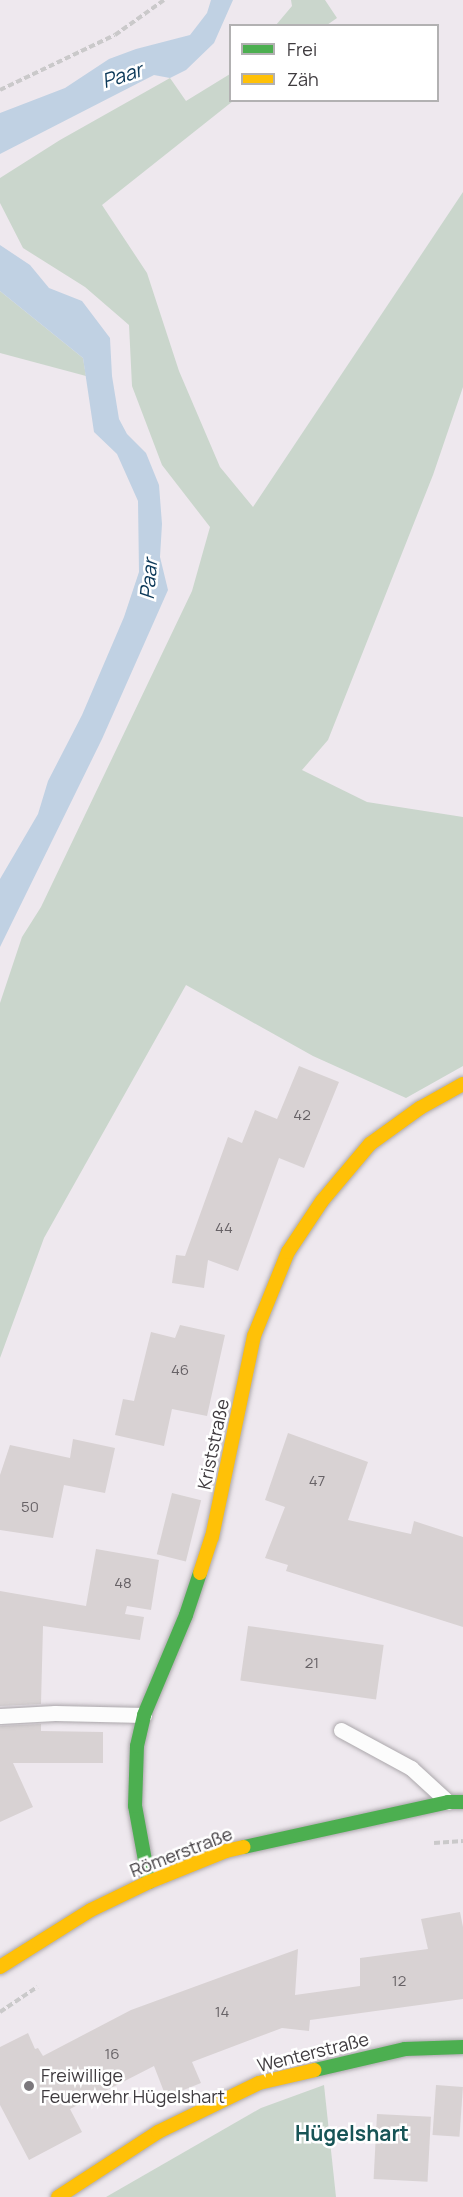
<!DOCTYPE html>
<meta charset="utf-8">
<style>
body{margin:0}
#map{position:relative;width:463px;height:2197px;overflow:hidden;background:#eee8ee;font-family:Manrope,sans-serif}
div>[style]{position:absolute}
.green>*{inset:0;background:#cad6cc}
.water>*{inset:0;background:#c0d1e3}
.building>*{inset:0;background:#d8d2d3;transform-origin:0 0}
.path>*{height:4px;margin-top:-2px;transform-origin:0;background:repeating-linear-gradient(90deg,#cac9ca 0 6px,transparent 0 9px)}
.roads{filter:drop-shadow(0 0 2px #aba7ab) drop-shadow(0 0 2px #aba7ab)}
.lane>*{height:15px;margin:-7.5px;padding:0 7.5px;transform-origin:7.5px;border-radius:7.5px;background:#fcfcfc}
.fast>*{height:14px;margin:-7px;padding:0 7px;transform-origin:7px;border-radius:7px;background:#4caf50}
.slow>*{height:14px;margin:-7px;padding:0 7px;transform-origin:7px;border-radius:7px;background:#ffc107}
.dots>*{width:16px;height:16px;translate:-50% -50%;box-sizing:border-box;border:3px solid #fff;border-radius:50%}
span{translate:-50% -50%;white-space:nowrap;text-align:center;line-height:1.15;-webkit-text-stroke:5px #fff;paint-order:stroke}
.number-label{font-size:15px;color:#676266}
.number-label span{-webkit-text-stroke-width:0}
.street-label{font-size:18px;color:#3f3b3f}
.poi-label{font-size:18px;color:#3f3b3f}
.left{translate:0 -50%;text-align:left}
.water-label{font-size:20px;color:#0b3858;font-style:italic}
.quarter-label{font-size:21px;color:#175456;font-weight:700}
.legend{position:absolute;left:229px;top:24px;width:210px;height:78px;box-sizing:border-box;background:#fff;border:2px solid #b2b1b2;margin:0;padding:8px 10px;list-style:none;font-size:18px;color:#3f3b3f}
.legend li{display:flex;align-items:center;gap:12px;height:30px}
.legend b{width:30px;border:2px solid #b2b1b2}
</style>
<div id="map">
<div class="green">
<i style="clip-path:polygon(291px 0,325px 0,337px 18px,327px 25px,276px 25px,292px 6px)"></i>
<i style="clip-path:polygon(230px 74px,231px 100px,233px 101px,102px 205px,147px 273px,179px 371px,220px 467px,253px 507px,463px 192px,463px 387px,433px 475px,328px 740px,302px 770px,367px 802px,463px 817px,463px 1066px,406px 1098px,313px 1056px,186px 985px,44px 1238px,0 1358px,0 1003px,22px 937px,41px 907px,192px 591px,210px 527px,162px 465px,132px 386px,129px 325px,85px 287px,23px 248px,0 203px,0 178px,60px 140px,170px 78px,186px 101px)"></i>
<i style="clip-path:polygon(0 291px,83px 358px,86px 376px,0 353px)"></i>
<i style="clip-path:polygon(324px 2085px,336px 2197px,106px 2197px,261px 2108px)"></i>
</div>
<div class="water">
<i style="clip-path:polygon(211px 0,233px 0,214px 43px,186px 70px,170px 78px,154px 75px,0 154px,0 113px,65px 88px,109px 59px,136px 49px,190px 35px,207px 13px)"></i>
<i style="clip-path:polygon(0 245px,30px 265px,49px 288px,82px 301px,110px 338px,112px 376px,119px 419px,127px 434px,146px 453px,159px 485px,162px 524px,160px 557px,168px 590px,102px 739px,0 947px,0 879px,38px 814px,48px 781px,82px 715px,124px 617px,139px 572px,138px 501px,117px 454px,94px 432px,83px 358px,0 291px)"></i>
</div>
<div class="building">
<i style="clip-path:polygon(299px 1066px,339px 1082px,304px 1168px,279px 1158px,238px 1271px,208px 1260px,204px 1288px,172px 1283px,176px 1255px,185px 1256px,228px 1137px,242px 1143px,255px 1110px,277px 1119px)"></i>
<i style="clip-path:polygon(180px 1325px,225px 1335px,207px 1416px,172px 1409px,164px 1446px,115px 1435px,123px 1399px,134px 1401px,151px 1332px,175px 1338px)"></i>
<i style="clip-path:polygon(288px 1433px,368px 1462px,348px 1520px,411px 1534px,414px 1521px,463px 1537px,463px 1627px,286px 1571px,288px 1565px,265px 1558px,285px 1507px,265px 1500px)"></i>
<i style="clip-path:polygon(73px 1439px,115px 1448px,105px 1493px,64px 1485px,53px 1538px,0 1530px,0 1475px,10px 1445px,70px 1458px)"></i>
<i style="left:172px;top:1493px;width:30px;height:63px;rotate:14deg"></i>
<i style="clip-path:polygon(96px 1549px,159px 1560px,151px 1610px,127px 1606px,125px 1614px,144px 1617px,140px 1640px,43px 1626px,41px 1704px,0 1706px,0 1591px,86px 1606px)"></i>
<i style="left:248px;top:1626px;width:137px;height:55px;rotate:8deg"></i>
<i style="clip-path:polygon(41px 1724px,41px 1731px,103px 1732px,103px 1763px,13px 1763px,33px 1807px,0 1822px,0 1726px)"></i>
<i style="clip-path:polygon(460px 1912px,463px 1927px,463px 1999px,310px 2020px,309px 2031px,282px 2028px,192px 2062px,201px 2083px,166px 2097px,154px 2066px,70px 2109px,82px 2132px,29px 2160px,0 2105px,0 2047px,28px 2033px,35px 2049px,38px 2048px,43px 2056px,131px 2010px,298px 1949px,295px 1995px,360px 1986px,360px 1958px,428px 1949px,421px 1919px)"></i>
<i style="left:436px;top:2085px;width:27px;height:50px;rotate:4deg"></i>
<i style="left:377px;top:2114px;width:54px;height:65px;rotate:3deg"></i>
</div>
<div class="path">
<i style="left:0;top:90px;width:127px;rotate:-25.6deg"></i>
<i style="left:115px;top:35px;width:60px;rotate:-35.5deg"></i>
<i style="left:434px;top:1843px;width:29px;rotate:-4deg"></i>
<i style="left:0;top:2012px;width:45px;rotate:-34deg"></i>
</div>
<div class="roads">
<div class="lane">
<i style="left:0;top:1716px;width:55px;rotate:-3.1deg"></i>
<i style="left:55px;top:1713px;width:89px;rotate:1.3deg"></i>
<i style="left:341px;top:1730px;width:80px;rotate:28.5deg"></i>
<i style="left:411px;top:1768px;width:50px;rotate:42.6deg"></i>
</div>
<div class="fast">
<i style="left:244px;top:1847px;width:209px;rotate:-12.4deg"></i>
<i style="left:448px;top:1802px;width:15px"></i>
<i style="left:149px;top:1882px;width:77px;rotate:-100.4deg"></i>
<i style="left:135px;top:1806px;width:60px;rotate:-88.1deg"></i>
<i style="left:137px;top:1746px;width:32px;rotate:-77deg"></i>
<i style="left:144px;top:1715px;width:108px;rotate:-67.2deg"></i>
<i style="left:186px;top:1615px;width:44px;rotate:-71.6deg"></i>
<i style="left:315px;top:2070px;width:92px;rotate:-13.1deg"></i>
<i style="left:405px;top:2049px;width:58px;rotate:-2deg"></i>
</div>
<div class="slow">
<i style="left:200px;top:1573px;width:38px;rotate:-72deg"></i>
<i style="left:212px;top:1537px;width:205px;rotate:-78.2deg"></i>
<i style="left:254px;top:1336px;width:91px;rotate:-68deg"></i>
<i style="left:288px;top:1252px;width:61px;rotate:-56.3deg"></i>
<i style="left:322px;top:1201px;width:75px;rotate:-49.9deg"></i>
<i style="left:370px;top:1144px;width:62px;rotate:-35.8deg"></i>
<i style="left:420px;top:1108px;width:49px;rotate:-29.2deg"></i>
<i style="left:0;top:1967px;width:107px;rotate:-32.1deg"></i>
<i style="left:91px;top:1910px;width:64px;rotate:-25.8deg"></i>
<i style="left:149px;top:1882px;width:83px;rotate:-21.9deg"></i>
<i style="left:226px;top:1851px;width:18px;rotate:-13deg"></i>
<i style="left:58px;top:2197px;width:119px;rotate:-33deg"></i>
<i style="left:158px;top:2132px;width:112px;rotate:-25.9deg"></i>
<i style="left:259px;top:2083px;width:57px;rotate:-13.1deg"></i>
</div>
</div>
<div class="dots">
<i style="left:29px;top:2086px;background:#7c787c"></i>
</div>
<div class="number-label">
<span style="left:302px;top:1115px">42</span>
<span style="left:224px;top:1228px">44</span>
<span style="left:180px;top:1370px">46</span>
<span style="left:317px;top:1481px">47</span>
<span style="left:30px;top:1507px">50</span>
<span style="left:123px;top:1583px">48</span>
<span style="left:312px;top:1663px">21</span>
<span style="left:399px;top:1981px">12</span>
<span style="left:222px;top:2012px">14</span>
<span style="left:112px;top:2054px">16</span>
</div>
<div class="street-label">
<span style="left:213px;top:1444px;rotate:-78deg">Kriststraße</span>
<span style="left:181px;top:1852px;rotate:-21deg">Römerstraße</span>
<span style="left:313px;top:2052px;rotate:-14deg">Wenterstraße</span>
</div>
<div class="poi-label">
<span class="left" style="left:41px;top:2086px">Freiwillige<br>Feuerwehr Hügelshart</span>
</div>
<div class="water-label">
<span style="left:122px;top:75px;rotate:-18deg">Paar</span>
<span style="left:148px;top:579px;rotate:-85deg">Paar</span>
</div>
<div class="quarter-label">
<span style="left:352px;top:2133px">Hügelshart</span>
</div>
<ul class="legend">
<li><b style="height:8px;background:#4caf50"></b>Frei</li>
<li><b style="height:8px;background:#ffc107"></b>Zäh</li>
</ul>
</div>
